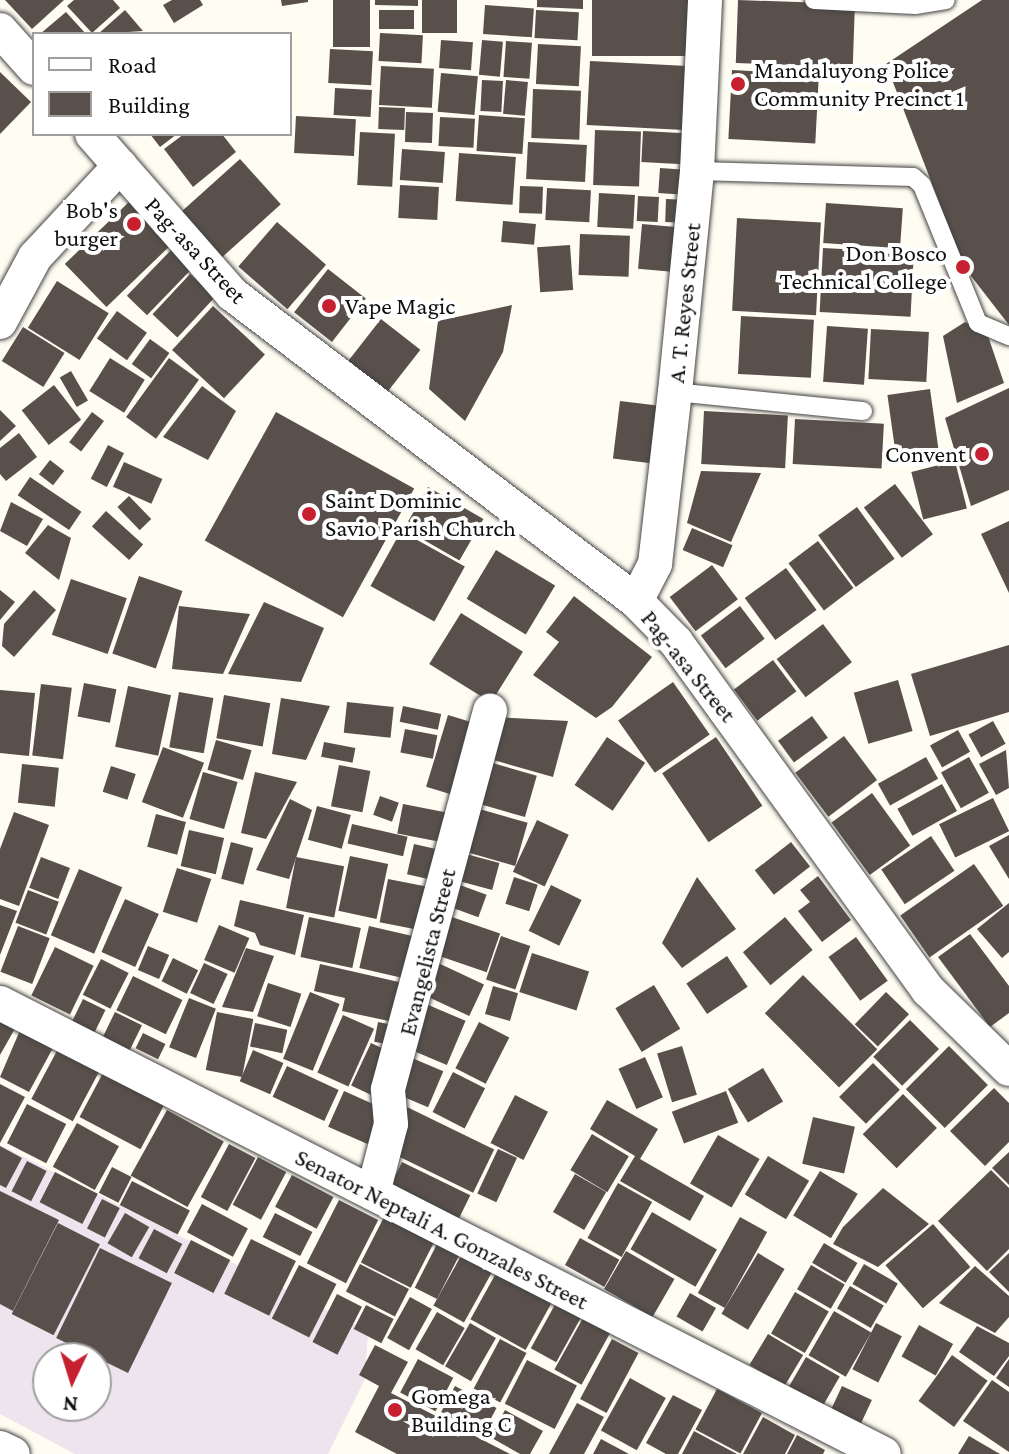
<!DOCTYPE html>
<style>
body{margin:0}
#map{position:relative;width:1009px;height:1454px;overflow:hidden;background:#fffcf2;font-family:"Crimson Pro",serif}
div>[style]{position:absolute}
.industrial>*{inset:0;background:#ede4ee}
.building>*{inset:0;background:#59504b;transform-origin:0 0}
.roads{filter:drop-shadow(0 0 2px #434343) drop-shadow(0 0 2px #434343)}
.service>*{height:18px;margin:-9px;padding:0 9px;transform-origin:9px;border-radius:9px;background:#fff}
.minor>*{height:34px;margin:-17px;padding:0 17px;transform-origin:17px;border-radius:17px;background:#fff}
.dots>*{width:22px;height:22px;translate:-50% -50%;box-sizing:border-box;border:4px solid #fff;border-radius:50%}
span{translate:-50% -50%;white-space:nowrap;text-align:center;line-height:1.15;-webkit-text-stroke:8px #fff;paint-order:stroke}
.poi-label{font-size:24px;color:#101010}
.left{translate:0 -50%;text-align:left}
.right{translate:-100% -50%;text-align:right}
.street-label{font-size:24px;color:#101010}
.legend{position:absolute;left:32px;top:32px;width:260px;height:104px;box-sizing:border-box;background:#fff;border:2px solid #9f9f9f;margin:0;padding:10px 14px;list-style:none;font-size:24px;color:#101010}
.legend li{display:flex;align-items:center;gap:16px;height:40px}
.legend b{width:40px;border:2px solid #9f9f9f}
.north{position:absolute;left:32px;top:1342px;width:80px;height:80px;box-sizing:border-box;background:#fff;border:2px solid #9f9f9f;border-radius:50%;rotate:184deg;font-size:22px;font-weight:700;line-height:32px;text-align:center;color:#101010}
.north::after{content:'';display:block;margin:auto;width:28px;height:36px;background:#c72031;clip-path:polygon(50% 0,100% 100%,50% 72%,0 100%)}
</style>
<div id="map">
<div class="industrial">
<i style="clip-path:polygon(evenodd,0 1145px,368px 1331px,365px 1379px,328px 1454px,75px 1454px,0 1414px,0 1145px,48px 1358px,96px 1358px,96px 1406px,48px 1406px,48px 1358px)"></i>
</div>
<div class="building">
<i style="clip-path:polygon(5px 0,64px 0,32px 29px)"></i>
<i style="clip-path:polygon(74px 0,113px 0,120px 8px,92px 33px,67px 6px)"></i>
<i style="clip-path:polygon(172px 0,200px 0,203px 5px,174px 23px,163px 5px)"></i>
<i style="clip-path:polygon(281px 0,308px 0,308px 2px,282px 6px)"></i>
<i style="left:333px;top:0;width:37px;height:47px"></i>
<i style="clip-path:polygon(375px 0,418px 0,418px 6px,375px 5px)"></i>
<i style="left:422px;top:0;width:35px;height:33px"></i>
<i style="clip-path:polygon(537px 0,583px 0,583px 9px,537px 7px)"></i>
<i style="left:592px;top:0;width:111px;height:56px"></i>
<i style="left:738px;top:0;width:117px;height:63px;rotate:2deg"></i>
<i style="clip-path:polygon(982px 0,1009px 0,1009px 325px,964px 267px,886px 64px)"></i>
<i style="left:485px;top:5px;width:49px;height:29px;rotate:4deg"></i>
<i style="clip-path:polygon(125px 10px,143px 31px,98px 34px)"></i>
<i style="left:379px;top:10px;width:35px;height:19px"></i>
<i style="left:536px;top:10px;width:43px;height:28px;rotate:3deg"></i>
<i style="clip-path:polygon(66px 12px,86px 34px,40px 34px)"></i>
<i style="left:380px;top:33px;width:43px;height:28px;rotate:3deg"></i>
<i style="left:441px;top:40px;width:32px;height:28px;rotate:4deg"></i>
<i style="left:482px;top:40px;width:21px;height:35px;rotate:5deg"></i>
<i style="left:506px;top:41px;width:26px;height:36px;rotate:4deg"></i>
<i style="left:538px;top:44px;width:43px;height:40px;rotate:3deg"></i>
<i style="left:330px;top:49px;width:43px;height:34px;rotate:3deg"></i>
<i style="left:590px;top:61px;width:112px;height:64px;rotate:3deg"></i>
<i style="left:381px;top:66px;width:53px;height:39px;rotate:3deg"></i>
<i style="left:732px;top:70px;width:87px;height:69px;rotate:3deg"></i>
<i style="clip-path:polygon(0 72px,31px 102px,0 134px)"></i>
<i style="left:441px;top:73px;width:37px;height:39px;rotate:5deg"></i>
<i style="left:482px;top:80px;width:21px;height:31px;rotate:3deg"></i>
<i style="left:506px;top:80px;width:22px;height:34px;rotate:5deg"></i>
<i style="left:335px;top:88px;width:37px;height:27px;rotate:3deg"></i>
<i style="left:533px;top:89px;width:48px;height:49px;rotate:2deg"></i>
<i style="left:379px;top:107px;width:26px;height:22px;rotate:2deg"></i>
<i style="left:406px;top:112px;width:27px;height:30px;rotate:2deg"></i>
<i style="left:479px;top:115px;width:46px;height:36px;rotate:4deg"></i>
<i style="left:296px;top:116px;width:60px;height:37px;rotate:3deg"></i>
<i style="left:440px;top:117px;width:35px;height:29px;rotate:3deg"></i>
<i style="left:595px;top:130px;width:46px;height:55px;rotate:2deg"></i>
<i style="left:643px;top:131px;width:51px;height:31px;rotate:3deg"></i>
<i style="left:360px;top:132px;width:35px;height:53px;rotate:3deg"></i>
<i style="clip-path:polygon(150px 134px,177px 134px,160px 147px)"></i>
<i style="clip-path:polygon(184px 134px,222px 134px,236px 152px,193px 187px,164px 149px)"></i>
<i style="left:528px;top:142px;width:59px;height:37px;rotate:3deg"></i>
<i style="left:402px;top:149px;width:43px;height:31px;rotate:4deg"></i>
<i style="left:459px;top:153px;width:57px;height:48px;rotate:4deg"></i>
<i style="left:240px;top:159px;width:61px;height:79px;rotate:48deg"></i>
<i style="left:660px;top:168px;width:32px;height:25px;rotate:4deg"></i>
<i style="left:400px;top:185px;width:39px;height:33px;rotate:3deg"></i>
<i style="left:520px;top:186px;width:23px;height:27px;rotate:2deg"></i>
<i style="left:547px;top:188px;width:44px;height:32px;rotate:3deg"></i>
<i style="left:599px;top:193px;width:36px;height:34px;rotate:3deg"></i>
<i style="left:638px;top:196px;width:21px;height:25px;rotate:3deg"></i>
<i style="left:666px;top:199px;width:26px;height:23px;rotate:2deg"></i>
<i style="left:131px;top:200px;width:60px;height:92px;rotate:46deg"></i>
<i style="left:826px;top:203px;width:77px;height:40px;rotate:4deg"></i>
<i style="left:737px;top:218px;width:84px;height:93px;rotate:3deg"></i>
<i style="left:503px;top:221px;width:33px;height:21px;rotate:5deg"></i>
<i style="left:277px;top:222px;width:65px;height:59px;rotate:41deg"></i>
<i style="left:642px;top:224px;width:45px;height:45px;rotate:5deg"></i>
<i style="left:580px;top:234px;width:50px;height:41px;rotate:2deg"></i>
<i style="left:570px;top:245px;width:45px;height:33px;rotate:86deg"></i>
<i style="left:823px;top:248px;width:91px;height:64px;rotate:3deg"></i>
<i style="left:172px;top:249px;width:28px;height:65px;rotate:44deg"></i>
<i style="left:328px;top:269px;width:48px;height:55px;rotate:38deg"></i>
<i style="left:190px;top:274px;width:34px;height:55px;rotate:43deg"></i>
<i style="left:57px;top:281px;width:61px;height:55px;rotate:32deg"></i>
<i style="clip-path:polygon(512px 305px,503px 352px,465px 421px,429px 389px,438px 321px)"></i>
<i style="left:213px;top:306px;width:71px;height:60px;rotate:43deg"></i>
<i style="left:117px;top:311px;width:37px;height:34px;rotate:36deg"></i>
<i style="left:741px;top:316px;width:73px;height:58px;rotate:3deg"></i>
<i style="left:381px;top:319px;width:50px;height:53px;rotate:38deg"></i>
<i style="clip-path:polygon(965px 322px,988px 336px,1004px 383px,957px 403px,943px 336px)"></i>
<i style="left:827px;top:326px;width:41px;height:56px;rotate:4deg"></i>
<i style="left:23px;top:327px;width:49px;height:40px;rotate:32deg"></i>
<i style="left:871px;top:329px;width:58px;height:50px;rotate:3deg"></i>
<i style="left:150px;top:339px;width:24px;height:31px;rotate:36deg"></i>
<i style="left:110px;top:358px;width:41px;height:39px;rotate:32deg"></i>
<i style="left:169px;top:358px;width:37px;height:73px;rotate:36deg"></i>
<i style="left:71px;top:371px;width:34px;height:13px;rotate:60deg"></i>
<i style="left:54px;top:385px;width:44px;height:41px;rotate:52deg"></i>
<i style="clip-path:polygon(202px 386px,236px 411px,208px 460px,163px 437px)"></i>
<i style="clip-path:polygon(1009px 388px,1009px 490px,971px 506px,945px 418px)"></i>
<i style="left:930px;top:389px;width:68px;height:43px;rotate:82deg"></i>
<i style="left:620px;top:401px;width:50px;height:58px;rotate:7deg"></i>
<i style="clip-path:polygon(0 410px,16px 426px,0 441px)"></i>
<i style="left:704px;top:411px;width:84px;height:53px;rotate:3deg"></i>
<i style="left:92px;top:412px;width:15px;height:38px;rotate:37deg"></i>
<i style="left:276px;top:412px;width:158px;height:147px;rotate:29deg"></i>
<i style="left:795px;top:419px;width:89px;height:45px;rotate:3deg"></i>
<i style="clip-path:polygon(19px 433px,37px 457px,6px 481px,0 474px,0 448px)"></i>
<i style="left:108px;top:445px;width:18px;height:38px;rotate:27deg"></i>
<i style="left:50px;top:460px;width:18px;height:18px;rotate:38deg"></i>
<i style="left:955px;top:461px;width:49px;height:45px;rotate:76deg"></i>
<i style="left:124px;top:462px;width:42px;height:27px;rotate:24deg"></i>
<i style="clip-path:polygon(701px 471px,761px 473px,731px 542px,687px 523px)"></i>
<i style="left:30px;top:477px;width:62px;height:22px;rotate:34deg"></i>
<i style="left:895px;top:484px;width:63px;height:39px;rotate:53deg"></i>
<i style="left:428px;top:487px;width:64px;height:48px;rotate:30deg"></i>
<i style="left:129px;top:496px;width:32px;height:16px;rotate:46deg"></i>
<i style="clip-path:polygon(11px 502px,43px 519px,27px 546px,0 531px)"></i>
<i style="left:857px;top:507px;width:64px;height:48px;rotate:54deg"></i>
<i style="left:106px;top:511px;width:50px;height:21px;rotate:42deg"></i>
<i style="clip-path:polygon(1009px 521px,1009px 593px,981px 534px)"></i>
<i style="clip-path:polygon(48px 525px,71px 538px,59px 580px,25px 553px)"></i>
<i style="left:692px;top:528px;width:44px;height:24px;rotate:23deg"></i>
<i style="left:401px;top:531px;width:73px;height:63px;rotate:29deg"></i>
<i style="left:818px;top:541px;width:59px;height:37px;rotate:53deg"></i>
<i style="left:496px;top:550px;width:69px;height:57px;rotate:31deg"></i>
<i style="left:712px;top:565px;width:43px;height:53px;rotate:53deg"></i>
<i style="left:786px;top:568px;width:52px;height:51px;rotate:54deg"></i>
<i style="left:139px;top:576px;width:46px;height:82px;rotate:19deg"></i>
<i style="left:71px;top:579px;width:59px;height:59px;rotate:19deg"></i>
<i style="clip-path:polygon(0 590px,15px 602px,0 620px)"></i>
<i style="clip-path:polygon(34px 590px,56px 610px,14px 657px,2px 646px,4px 624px)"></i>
<i style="clip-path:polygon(574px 596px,652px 657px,612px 707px,596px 718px,533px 675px,559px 642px,546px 632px)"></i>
<i style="clip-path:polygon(264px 602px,324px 628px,301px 682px,228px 674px)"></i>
<i style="clip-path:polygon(179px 606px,250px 614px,223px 674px,172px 669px)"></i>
<i style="left:740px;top:606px;width:41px;height:49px;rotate:53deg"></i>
<i style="left:461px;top:613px;width:73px;height:60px;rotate:32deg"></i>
<i style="left:823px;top:624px;width:48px;height:58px;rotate:53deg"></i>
<i style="clip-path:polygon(1009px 645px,1009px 712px,930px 736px,911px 674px)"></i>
<i style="left:773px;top:660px;width:39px;height:49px;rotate:53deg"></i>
<i style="left:898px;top:680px;width:53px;height:46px;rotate:74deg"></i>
<i style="left:673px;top:682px;width:64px;height:67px;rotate:55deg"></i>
<i style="left:84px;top:683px;width:33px;height:34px;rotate:11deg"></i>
<i style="left:41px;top:684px;width:31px;height:72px;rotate:7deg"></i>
<i style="left:128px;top:686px;width:44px;height:62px;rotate:12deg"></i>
<i style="clip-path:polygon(0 690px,35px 693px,29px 756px,0 753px)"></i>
<i style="left:179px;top:692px;width:35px;height:56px;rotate:10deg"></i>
<i style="left:224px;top:695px;width:47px;height:44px;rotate:10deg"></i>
<i style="clip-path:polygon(281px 698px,330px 706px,306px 760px,272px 754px)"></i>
<i style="left:347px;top:702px;width:47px;height:31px;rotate:6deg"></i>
<i style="left:403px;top:706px;width:39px;height:16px;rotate:12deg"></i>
<i style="left:448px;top:715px;width:37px;height:75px;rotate:17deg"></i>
<i style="left:812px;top:716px;width:27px;height:42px;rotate:54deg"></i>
<i style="clip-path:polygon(494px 717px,568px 721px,553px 777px,483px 757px)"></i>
<i style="left:993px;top:721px;width:26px;height:28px;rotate:61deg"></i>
<i style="left:405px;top:729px;width:33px;height:24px;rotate:11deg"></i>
<i style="left:958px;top:730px;width:25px;height:32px;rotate:61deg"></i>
<i style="left:844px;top:736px;width:55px;height:61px;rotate:53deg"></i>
<i style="left:607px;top:737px;width:46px;height:58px;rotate:34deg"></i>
<i style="left:716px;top:737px;width:83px;height:65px;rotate:56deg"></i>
<i style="left:216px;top:740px;width:37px;height:31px;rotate:16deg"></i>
<i style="left:324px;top:742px;width:32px;height:15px;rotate:11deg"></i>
<i style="left:163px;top:747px;width:44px;height:59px;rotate:21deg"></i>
<i style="clip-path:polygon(1006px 750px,1009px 788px,996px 795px,979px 764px)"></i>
<i style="left:926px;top:757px;width:25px;height:55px;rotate:61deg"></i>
<i style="left:969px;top:757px;width:41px;height:32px;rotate:61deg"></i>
<i style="left:482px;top:760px;width:57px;height:43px;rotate:16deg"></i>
<i style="left:22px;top:764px;width:37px;height:39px;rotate:6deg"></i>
<i style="left:339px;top:765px;width:32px;height:42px;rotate:11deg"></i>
<i style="left:111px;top:766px;width:26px;height:27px;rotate:18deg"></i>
<i style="left:203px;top:772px;width:36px;height:49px;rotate:16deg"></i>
<i style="clip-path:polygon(255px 772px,297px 782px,266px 839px,241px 833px)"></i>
<i style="left:942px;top:784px;width:31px;height:51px;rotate:61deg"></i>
<i style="left:872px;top:793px;width:65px;height:50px;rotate:54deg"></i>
<i style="left:380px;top:796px;width:20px;height:20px;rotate:20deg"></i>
<i style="left:993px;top:798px;width:37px;height:60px;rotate:64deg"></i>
<i style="clip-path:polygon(290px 799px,312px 810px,289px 879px,256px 870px)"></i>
<i style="left:403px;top:804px;width:51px;height:30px;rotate:11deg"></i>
<i style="left:317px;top:806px;width:35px;height:35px;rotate:15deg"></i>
<i style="left:469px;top:806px;width:61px;height:45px;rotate:16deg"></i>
<i style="clip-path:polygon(14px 812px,49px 825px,19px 906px,0 899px,0 849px)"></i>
<i style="left:156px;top:814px;width:31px;height:34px;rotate:15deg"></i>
<i style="left:537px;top:820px;width:35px;height:57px;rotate:25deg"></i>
<i style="left:352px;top:824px;width:57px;height:20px;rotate:13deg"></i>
<i style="left:189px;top:830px;width:36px;height:37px;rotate:13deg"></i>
<i style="clip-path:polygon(1009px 835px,1009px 879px,989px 846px)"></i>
<i style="left:931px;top:836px;width:42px;height:60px;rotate:56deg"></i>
<i style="left:231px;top:842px;width:23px;height:38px;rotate:15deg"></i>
<i style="left:791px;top:842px;width:31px;height:46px;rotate:52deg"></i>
<i style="left:414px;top:844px;width:26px;height:31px;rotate:13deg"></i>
<i style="left:455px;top:851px;width:46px;height:28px;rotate:15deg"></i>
<i style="left:350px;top:856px;width:39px;height:56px;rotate:12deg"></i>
<i style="left:41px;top:857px;width:31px;height:33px;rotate:21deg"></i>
<i style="left:296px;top:857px;width:49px;height:52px;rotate:11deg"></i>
<i style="left:974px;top:864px;width:51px;height:90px;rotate:55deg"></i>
<i style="left:177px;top:868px;width:36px;height:46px;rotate:18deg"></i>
<i style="left:79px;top:869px;width:47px;height:72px;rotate:23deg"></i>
<i style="clip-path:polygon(818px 876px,851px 920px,822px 942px,798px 911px,810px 902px,800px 890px)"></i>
<i style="left:514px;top:877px;width:25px;height:28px;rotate:18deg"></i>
<i style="clip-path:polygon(697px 877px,736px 929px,682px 968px,662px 943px)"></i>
<i style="left:388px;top:879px;width:43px;height:44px;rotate:11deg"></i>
<i style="left:449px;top:881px;width:40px;height:24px;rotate:20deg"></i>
<i style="left:551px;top:885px;width:34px;height:51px;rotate:26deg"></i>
<i style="left:28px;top:890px;width:33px;height:35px;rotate:21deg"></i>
<i style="left:125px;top:899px;width:37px;height:58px;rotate:24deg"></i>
<i style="clip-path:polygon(240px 900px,304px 915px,295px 955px,260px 945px,255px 933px,234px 926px)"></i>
<i style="clip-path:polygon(1009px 903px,1009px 952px,1002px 958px,977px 929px)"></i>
<i style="clip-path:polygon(0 905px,17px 911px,0 955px)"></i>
<i style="left:449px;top:916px;width:54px;height:41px;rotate:19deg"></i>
<i style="left:309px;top:917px;width:53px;height:41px;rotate:12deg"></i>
<i style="left:785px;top:917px;width:43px;height:55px;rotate:50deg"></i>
<i style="left:219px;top:925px;width:33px;height:38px;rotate:23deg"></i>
<i style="left:18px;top:926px;width:34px;height:49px;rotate:21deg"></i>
<i style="left:369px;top:926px;width:50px;height:43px;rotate:13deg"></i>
<i style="clip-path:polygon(970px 934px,1009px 986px,1009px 1013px,990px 1027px,938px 957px)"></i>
<i style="left:501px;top:936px;width:31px;height:46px;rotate:19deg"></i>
<i style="left:856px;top:937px;width:54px;height:34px;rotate:54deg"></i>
<i style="left:148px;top:946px;width:23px;height:26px;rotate:23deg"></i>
<i style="left:55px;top:947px;width:43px;height:54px;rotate:26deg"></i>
<i style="clip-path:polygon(246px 948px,274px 956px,253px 1012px,222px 1007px)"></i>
<i style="left:532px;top:953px;width:60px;height:41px;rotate:18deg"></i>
<i style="left:727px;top:956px;width:37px;height:49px;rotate:56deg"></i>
<i style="left:173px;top:958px;width:28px;height:26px;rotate:26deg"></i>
<i style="left:101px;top:959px;width:31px;height:40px;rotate:27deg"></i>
<i style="left:436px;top:962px;width:53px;height:35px;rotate:25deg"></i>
<i style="left:204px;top:963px;width:26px;height:33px;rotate:25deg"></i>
<i style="clip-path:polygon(320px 964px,412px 985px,403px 1024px,342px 1011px,345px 998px,314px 991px)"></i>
<i style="left:803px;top:975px;width:105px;height:54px;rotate:45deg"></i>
<i style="left:133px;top:976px;width:55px;height:38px;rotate:26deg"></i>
<i style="left:268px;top:983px;width:35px;height:35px;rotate:18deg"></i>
<i style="left:654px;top:985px;width:51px;height:45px;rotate:59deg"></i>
<i style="left:493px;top:986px;width:26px;height:29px;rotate:16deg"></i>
<i style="left:310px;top:992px;width:32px;height:72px;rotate:22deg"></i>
<i style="left:886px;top:992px;width:32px;height:45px;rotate:44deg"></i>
<i style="left:189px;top:998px;width:29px;height:53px;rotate:22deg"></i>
<i style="left:83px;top:999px;width:25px;height:25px;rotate:26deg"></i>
<i style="left:426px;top:1004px;width:43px;height:48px;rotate:23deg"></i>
<i style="left:115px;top:1012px;width:30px;height:30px;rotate:26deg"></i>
<i style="left:217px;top:1012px;width:37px;height:59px;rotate:11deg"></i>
<i style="left:343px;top:1015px;width:34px;height:63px;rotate:24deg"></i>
<i style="clip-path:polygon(0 1016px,17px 1025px,0 1055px)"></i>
<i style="left:910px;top:1020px;width:41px;height:52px;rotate:45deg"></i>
<i style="left:378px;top:1022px;width:26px;height:20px;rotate:11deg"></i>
<i style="left:479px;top:1022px;width:34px;height:52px;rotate:27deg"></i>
<i style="left:255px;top:1023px;width:33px;height:24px;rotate:12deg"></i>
<i style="clip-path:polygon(21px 1028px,54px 1046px,29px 1092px,0 1077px)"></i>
<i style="left:143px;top:1033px;width:25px;height:17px;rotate:26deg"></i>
<i style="left:371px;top:1043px;width:31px;height:47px;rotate:25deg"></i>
<i style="left:682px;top:1046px;width:51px;height:26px;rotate:73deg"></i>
<i style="left:949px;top:1046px;width:55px;height:61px;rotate:45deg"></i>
<i style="left:59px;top:1047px;width:47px;height:59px;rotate:28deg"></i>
<i style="left:253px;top:1050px;width:33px;height:34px;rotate:23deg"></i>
<i style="left:645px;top:1057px;width:44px;height:29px;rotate:66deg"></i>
<i style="left:412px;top:1058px;width:34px;height:39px;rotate:23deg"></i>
<i style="left:873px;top:1063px;width:38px;height:48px;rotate:45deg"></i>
<i style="left:287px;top:1066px;width:57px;height:34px;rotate:25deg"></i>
<i style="left:763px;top:1068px;width:39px;height:41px;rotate:59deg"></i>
<i style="left:104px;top:1071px;width:69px;height:52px;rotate:28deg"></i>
<i style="left:453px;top:1072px;width:36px;height:45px;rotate:27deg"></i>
<i style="clip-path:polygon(0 1084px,25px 1097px,0 1143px)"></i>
<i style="clip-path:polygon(994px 1088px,1009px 1103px,1009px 1142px,985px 1166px,950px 1131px)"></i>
<i style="left:344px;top:1091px;width:43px;height:39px;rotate:24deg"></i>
<i style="left:726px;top:1091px;width:34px;height:58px;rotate:69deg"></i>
<i style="left:903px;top:1094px;width:48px;height:57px;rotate:45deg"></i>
<i style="left:515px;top:1095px;width:37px;height:54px;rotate:27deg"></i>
<i style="clip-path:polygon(607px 1100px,658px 1129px,640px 1159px,704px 1196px,690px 1221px,620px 1181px,635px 1156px,590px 1129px)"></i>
<i style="left:27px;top:1104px;width:44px;height:44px;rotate:27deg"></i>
<i style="left:407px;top:1107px;width:97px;height:48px;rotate:26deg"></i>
<i style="left:167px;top:1110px;width:65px;height:75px;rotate:29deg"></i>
<i style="left:813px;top:1117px;width:43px;height:48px;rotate:13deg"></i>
<i style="left:77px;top:1123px;width:48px;height:50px;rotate:29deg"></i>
<i style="left:592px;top:1134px;width:43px;height:42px;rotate:31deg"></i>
<i style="left:718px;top:1135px;width:48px;height:56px;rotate:30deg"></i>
<i style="left:229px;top:1144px;width:30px;height:60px;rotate:28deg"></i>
<i style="clip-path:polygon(0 1146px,22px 1158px,6px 1188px,0 1185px)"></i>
<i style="left:498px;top:1149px;width:21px;height:49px;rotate:25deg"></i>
<i style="clip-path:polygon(1009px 1152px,1009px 1185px,992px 1168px)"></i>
<i style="left:768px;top:1156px;width:48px;height:45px;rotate:31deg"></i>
<i style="left:258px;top:1157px;width:32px;height:54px;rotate:28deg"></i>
<i style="left:27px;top:1161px;width:22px;height:34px;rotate:27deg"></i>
<i style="left:402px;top:1162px;width:76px;height:27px;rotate:26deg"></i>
<i style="left:112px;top:1167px;width:22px;height:29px;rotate:27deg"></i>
<i style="clip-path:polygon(991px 1170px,1009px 1188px,1009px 1249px,987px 1271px,938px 1221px)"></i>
<i style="left:820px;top:1171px;width:44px;height:52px;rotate:31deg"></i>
<i style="left:55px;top:1172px;width:48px;height:34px;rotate:27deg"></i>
<i style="left:575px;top:1174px;width:36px;height:44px;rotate:30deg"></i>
<i style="left:292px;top:1175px;width:47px;height:36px;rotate:28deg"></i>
<i style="left:132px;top:1181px;width:65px;height:27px;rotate:27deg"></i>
<i style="left:618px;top:1183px;width:39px;height:63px;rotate:29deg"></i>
<i style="clip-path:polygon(883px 1188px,929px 1224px,878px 1267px,833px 1244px,843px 1227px)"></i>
<i style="clip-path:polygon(0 1191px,59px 1220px,13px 1311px,0 1304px)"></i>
<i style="left:102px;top:1199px;width:20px;height:33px;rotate:27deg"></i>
<i style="left:339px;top:1200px;width:44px;height:71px;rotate:27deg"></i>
<i style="left:202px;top:1204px;width:52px;height:32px;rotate:28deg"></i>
<i style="left:652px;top:1212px;width:75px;height:43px;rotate:30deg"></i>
<i style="left:125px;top:1213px;width:28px;height:35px;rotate:30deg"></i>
<i style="left:275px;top:1213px;width:42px;height:27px;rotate:27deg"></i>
<i style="left:384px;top:1217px;width:56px;height:51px;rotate:27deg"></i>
<i style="left:740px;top:1217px;width:31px;height:87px;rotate:29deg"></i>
<i style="left:58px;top:1223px;width:47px;height:102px;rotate:27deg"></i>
<i style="left:933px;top:1224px;width:57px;height:63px;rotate:49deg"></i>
<i style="left:154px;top:1229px;width:32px;height:33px;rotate:28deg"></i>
<i style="left:580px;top:1238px;width:45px;height:31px;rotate:29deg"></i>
<i style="left:251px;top:1239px;width:50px;height:61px;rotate:26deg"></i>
<i style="left:191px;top:1240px;width:44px;height:37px;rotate:27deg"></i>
<i style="left:824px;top:1243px;width:39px;height:23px;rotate:31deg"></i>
<i style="left:437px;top:1244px;width:25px;height:49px;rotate:27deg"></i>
<i style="left:100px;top:1248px;width:80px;height:100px;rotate:26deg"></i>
<i style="left:626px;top:1251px;width:56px;height:44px;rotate:30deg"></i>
<i style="left:758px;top:1253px;width:31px;height:71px;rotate:31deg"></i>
<i style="clip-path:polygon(1009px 1253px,1009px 1292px,989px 1272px)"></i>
<i style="left:462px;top:1254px;width:35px;height:59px;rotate:29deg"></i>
<i style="left:360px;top:1264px;width:55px;height:31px;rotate:27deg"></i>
<i style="left:864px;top:1264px;width:39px;height:23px;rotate:30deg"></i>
<i style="left:299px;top:1265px;width:42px;height:60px;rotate:27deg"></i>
<i style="left:811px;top:1265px;width:39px;height:28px;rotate:30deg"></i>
<i style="left:500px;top:1266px;width:63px;height:61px;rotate:29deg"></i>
<i style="clip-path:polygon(975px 1266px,1009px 1296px,1009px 1317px,995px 1333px,939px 1303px)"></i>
<i style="left:850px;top:1286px;width:39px;height:26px;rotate:30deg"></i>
<i style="left:795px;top:1292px;width:39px;height:48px;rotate:30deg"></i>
<i style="left:690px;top:1293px;width:30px;height:27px;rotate:30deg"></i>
<i style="left:337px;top:1294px;width:28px;height:54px;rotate:27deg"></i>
<i style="left:410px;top:1297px;width:25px;height:47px;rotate:29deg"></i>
<i style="left:557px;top:1301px;width:29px;height:54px;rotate:29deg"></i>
<i style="left:366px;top:1305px;width:31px;height:27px;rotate:27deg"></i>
<i style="left:834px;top:1311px;width:43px;height:51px;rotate:30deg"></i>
<i style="left:437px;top:1312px;width:32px;height:43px;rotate:30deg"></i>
<i style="left:583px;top:1318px;width:31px;height:59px;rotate:29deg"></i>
<i style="left:470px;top:1323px;width:30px;height:50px;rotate:30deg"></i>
<i style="left:876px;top:1323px;width:29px;height:52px;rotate:27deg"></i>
<i style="left:919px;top:1325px;width:39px;height:36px;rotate:29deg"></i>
<i style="clip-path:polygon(977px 1326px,1009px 1343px,1009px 1356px,994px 1376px,959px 1352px)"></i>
<i style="left:768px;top:1334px;width:41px;height:36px;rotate:31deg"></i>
<i style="left:500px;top:1339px;width:30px;height:56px;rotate:28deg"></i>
<i style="left:612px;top:1339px;width:30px;height:68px;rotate:28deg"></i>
<i style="clip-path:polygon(375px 1345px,408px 1362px,391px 1393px,510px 1454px,397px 1454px,355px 1432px,379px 1386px,359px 1375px)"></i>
<i style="left:952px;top:1355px;width:44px;height:57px;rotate:36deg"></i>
<i style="left:806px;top:1357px;width:39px;height:34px;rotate:30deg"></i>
<i style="left:418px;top:1359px;width:40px;height:38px;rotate:28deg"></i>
<i style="clip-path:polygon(1009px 1359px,1009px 1387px,996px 1378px)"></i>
<i style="left:527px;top:1360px;width:56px;height:49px;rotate:27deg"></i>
<i style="left:630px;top:1378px;width:41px;height:60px;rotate:29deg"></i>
<i style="clip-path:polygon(992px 1380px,1009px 1392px,1009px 1452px,963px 1421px)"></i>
<i style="left:455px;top:1386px;width:47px;height:30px;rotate:28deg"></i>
<i style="left:842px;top:1386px;width:33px;height:28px;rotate:25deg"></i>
<i style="left:717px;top:1389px;width:51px;height:46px;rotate:28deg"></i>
<i style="clip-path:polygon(673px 1395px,702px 1410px,678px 1454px,666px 1454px,646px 1443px)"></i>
<i style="clip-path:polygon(577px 1403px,604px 1417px,584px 1454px,549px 1454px)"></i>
<i style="clip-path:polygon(505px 1410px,543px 1431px,530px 1454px,520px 1454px,490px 1437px)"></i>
<i style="clip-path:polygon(763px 1417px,795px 1435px,785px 1454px,743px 1454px)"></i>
<i style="clip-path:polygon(694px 1431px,737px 1454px,682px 1454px)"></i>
<i style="clip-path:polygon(797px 1435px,825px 1450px,823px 1454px,787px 1454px)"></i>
<i style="clip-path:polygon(969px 1436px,1000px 1454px,958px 1454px)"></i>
<i style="clip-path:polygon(601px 1439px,629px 1454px,593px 1454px)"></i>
</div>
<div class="roads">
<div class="service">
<i style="left:814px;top:0;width:101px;rotate:2.8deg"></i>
<i style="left:915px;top:5px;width:31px;rotate:-9deg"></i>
<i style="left:697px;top:171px;width:216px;rotate:1.6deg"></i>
<i style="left:913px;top:177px;width:12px;rotate:42deg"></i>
<i style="left:922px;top:185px;width:149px;rotate:67.9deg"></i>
<i style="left:978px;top:323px;width:34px;rotate:23deg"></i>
<i style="left:675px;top:392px;width:189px;rotate:5.8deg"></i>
</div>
<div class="minor">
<i style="left:0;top:30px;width:51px;rotate:48.2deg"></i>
<i style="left:92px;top:134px;width:213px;rotate:48.8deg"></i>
<i style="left:232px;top:294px;width:507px;rotate:37.23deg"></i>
<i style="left:636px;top:601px;width:57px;rotate:45.7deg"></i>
<i style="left:676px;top:642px;width:430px;rotate:54.1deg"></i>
<i style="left:928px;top:990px;width:113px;rotate:44.3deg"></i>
<i style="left:0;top:322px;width:74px;rotate:-61.7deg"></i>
<i style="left:35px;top:257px;width:125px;rotate:-47deg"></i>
<i style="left:636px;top:601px;width:42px;rotate:-62.8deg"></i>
<i style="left:655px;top:564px;width:173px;rotate:-83.4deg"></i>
<i style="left:675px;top:392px;width:222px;rotate:-84.3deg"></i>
<i style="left:697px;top:171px;width:171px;rotate:-87.3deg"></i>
<i style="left:0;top:1003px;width:992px;rotate:27.03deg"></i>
<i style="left:373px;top:1193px;width:71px;rotate:-75.4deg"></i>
<i style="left:391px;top:1124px;width:35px;rotate:-95deg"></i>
<i style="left:388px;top:1089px;width:392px;rotate:-74.9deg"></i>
<i style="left:0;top:1448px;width:14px;rotate:25deg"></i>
</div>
</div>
<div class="dots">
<i style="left:738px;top:84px;background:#c72031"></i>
<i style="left:134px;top:224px;background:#c72031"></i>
<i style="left:963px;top:267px;background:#c72031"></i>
<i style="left:329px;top:306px;background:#c72031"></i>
<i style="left:982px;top:454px;background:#c72031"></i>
<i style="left:309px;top:514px;background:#c72031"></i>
<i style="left:395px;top:1410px;background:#c72031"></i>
</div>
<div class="poi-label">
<span class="left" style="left:754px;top:84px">Mandaluyong Police<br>Community Precinct 1</span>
<span class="right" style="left:118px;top:224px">Bob's<br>burger</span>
<span class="right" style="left:947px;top:267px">Don Bosco<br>Technical College</span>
<span class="left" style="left:345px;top:306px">Vape Magic</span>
<span class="right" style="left:966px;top:454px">Convent</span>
<span class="left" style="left:325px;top:514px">Saint Dominic<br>Savio Parish Church</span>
<span class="left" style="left:411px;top:1410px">Gomega<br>Building C</span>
</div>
<div class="street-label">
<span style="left:196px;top:250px;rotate:47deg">Pag-asa Street</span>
<span style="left:684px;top:303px;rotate:-84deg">A. T. Reyes Street</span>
<span style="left:689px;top:666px;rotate:51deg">Pag-asa Street</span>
<span style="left:427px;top:952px;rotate:-76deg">Evangelista Street</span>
<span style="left:442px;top:1229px;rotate:27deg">Senator Neptali A. Gonzales Street</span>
</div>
<ul class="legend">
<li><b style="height:10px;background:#fff"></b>Road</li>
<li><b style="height:22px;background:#59504b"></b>Building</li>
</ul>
<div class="north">N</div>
</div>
